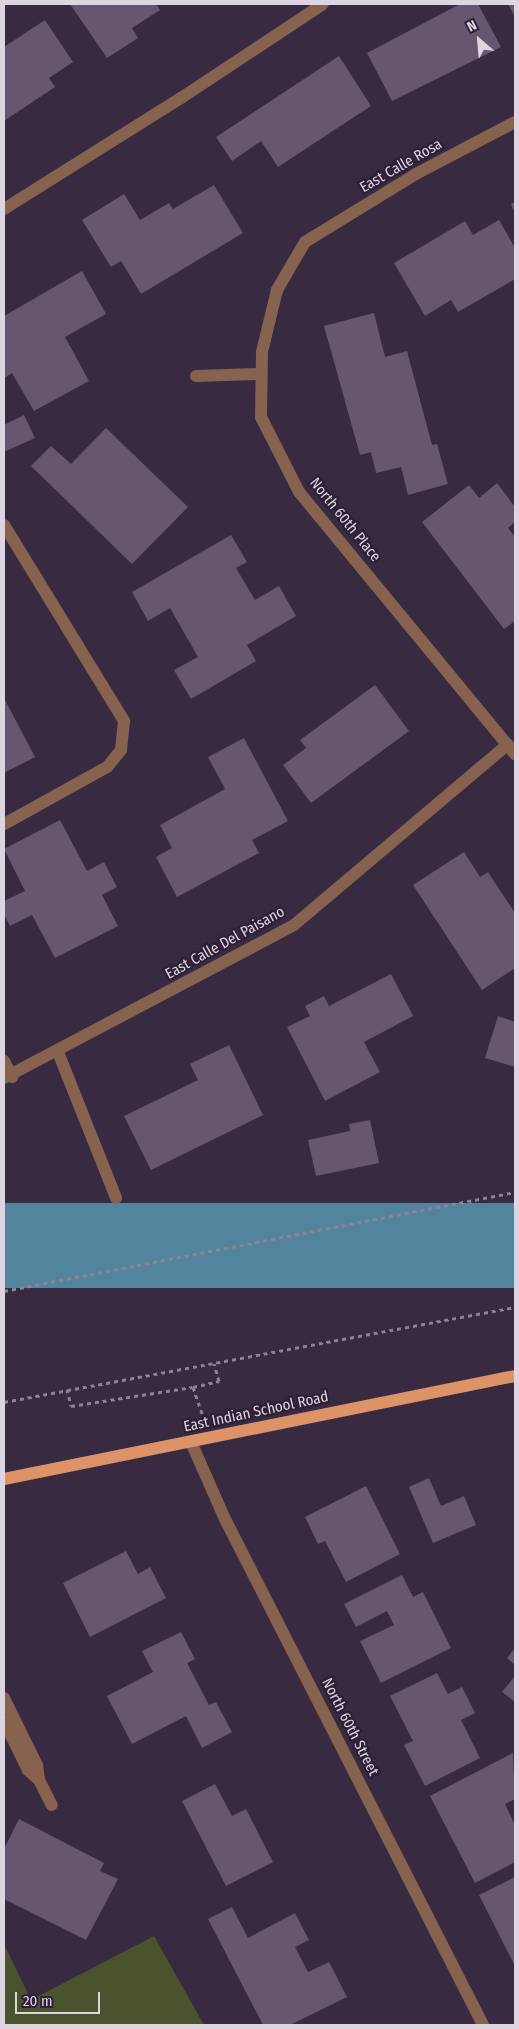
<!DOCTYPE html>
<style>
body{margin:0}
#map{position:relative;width:519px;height:2029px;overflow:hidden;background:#382a40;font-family:"Fira Sans Condensed",sans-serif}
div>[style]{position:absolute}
.green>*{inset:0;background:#4a532d}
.water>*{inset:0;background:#52859d;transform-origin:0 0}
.building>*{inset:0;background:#66566f}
.path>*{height:3px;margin-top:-1.5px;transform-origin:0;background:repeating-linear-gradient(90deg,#8d8193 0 4px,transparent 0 8px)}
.minor>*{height:12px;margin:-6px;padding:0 6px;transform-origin:6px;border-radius:6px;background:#87624e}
.major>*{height:12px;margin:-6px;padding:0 6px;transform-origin:6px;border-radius:6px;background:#dd9268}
span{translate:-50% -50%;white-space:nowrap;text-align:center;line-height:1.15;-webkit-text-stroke:4.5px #2e2036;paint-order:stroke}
.street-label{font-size:15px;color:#ded5e3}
.frame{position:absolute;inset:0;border:5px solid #ded5e3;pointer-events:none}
.north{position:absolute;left:454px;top:15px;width:50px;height:50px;-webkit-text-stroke:4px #2e2036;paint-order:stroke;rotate:333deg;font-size:14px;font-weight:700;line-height:20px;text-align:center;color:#ded5e3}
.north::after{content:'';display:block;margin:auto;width:18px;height:22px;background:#ded5e3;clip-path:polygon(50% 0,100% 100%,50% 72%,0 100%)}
.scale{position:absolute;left:15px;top:1992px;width:85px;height:22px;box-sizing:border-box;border:2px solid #ded5e3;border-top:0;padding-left:6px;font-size:15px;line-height:18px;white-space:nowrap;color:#ded5e3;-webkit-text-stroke:4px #2e2036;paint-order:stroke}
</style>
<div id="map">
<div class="green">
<i style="clip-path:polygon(154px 1936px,204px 2025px,4px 2025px,4px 1944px,31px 2000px)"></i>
</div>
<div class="water">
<i style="left:515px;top:1203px;width:85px;height:521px;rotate:90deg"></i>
</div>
<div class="building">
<i style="clip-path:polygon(70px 4px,156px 4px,160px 10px,132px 28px,138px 38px,107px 58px)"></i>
<i style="clip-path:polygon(460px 4px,478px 4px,501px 47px,392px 101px,367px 53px)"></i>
<i style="clip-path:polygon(508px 4px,515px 4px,515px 17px)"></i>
<i style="clip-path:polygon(45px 20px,73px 62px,49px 78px,55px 87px,4px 121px,4px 47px)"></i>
<i style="clip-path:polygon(339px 56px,371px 106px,278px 167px,261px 141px,232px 161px,216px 137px)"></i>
<i style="clip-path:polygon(214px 185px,243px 233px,141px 294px,121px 261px,111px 267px,82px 220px,124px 194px,140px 220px,169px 203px,173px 209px)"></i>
<i style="clip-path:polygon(515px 202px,515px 213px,511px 204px)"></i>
<i style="clip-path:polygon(499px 220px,515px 248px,515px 279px,458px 312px,451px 300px,425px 316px,394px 263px,465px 221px,473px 235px)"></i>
<i style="clip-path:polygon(82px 271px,106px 314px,65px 337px,89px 381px,34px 411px,12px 373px,4px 378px,4px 316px)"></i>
<i style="clip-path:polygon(374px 313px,385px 357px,407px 351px,432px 445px,437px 444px,448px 484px,408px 495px,401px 467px,376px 473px,371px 452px,360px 455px,324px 326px)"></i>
<i style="clip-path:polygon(24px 415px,35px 438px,4px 452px,4px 425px)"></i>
<i style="clip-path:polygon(106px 428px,188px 507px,132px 564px,31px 466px,51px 446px,71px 464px)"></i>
<i style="clip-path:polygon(497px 483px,515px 507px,515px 522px,508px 528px,515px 537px,515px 621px,504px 629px,422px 522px,469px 485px,479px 498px)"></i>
<i style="clip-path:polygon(231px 535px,247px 562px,236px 568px,255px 600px,279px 586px,296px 616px,247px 645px,256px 661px,191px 699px,174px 670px,198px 657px,170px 608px,148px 621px,132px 592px)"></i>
<i style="clip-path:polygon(375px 685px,409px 731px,311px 803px,283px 765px,306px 748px,300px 740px)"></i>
<i style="clip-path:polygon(4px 698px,35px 757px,4px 773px)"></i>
<i style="clip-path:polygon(244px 738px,288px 821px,252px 840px,259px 853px,177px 897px,156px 857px,172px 848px,160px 825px,225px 789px,208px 757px)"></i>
<i style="clip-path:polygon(60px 820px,87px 871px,104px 862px,117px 887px,102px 895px,118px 926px,55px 958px,32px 915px,10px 926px,4px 914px,4px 901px,25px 891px,4px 849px)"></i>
<i style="clip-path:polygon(464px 852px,480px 877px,488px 872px,515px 913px,515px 968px,482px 990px,413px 885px)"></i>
<i style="clip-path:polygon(391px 974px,413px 1016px,364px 1042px,380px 1072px,325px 1101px,287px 1027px,310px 1016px,305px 1006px,324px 996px,329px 1006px)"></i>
<i style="clip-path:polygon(498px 1016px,515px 1022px,515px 1067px,485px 1058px)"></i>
<i style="clip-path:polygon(229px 1045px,263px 1115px,151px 1170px,124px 1116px,198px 1080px,190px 1064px)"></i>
<i style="clip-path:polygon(370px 1120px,379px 1163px,316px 1176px,308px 1140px,350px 1131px,349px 1124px)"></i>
<i style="clip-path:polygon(429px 1478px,441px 1506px,464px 1496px,476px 1525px,433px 1543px,409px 1487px)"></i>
<i style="clip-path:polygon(366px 1486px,400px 1554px,346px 1582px,325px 1541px,318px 1544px,305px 1517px)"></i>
<i style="clip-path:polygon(126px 1551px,138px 1574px,150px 1567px,166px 1598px,90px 1637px,63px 1583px)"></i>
<i style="clip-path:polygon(402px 1575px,413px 1597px,423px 1592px,451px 1648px,381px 1683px,360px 1641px,394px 1625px,387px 1611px,356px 1627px,344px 1604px)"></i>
<i style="clip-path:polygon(181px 1632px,195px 1659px,187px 1663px,209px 1705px,216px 1702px,232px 1732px,202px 1748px,186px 1716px,132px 1744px,107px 1696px,153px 1672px,142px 1651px)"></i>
<i style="clip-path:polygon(515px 1648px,515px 1665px,507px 1658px)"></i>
<i style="clip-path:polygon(437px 1673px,448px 1694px,462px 1687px,475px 1713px,461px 1720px,480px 1758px,425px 1786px,404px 1745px,413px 1741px,390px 1696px)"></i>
<i style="clip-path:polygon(515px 1676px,515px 1702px,502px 1692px)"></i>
<i style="clip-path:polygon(513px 1753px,515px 1799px,505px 1804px,515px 1825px,515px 1862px,475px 1883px,430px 1796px)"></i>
<i style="clip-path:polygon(215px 1784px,232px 1816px,246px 1809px,273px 1862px,226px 1886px,182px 1801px)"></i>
<i style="clip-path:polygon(19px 1819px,104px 1863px,100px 1871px,118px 1879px,86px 1940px,4px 1899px,4px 1849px)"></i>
<i style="clip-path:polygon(515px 1877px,515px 1966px,479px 1895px)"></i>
<i style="clip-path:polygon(232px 1907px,248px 1938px,295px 1913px,309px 1940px,295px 1947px,308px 1972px,329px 1962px,347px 1997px,290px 2025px,263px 2025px,208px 1919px)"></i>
</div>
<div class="path">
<i style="left:4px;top:1291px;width:521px;rotate:-10.96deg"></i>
<i style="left:193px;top:1387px;width:34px;rotate:71deg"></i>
<i style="left:67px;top:1389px;width:17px;rotate:77deg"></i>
<i style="left:71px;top:1406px;width:123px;rotate:-8.9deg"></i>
<i style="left:193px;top:1387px;width:27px;rotate:-13deg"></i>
<i style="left:219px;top:1381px;width:18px;rotate:-106deg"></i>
<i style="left:4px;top:1402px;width:520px;rotate:-10.53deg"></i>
</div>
<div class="minor">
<i style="left:515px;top:122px;width:112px;rotate:152.3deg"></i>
<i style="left:416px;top:174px;width:130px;rotate:148.5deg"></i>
<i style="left:305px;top:242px;width:56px;rotate:120.3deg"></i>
<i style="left:277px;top:290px;width:64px;rotate:103.6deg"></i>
<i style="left:262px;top:352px;width:65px;rotate:90.9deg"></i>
<i style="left:261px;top:417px;width:84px;rotate:63.1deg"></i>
<i style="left:299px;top:492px;width:340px;rotate:50.5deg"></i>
<i style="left:4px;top:209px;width:209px;rotate:-32.1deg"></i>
<i style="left:181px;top:98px;width:170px;rotate:-33.5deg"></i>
<i style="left:196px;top:376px;width:65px;rotate:-1.8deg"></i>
<i style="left:4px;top:525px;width:230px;rotate:58.5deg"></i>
<i style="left:124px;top:721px;width:29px;rotate:96deg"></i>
<i style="left:121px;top:750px;width:22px;rotate:129deg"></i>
<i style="left:107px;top:767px;width:118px;rotate:151deg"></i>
<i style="left:58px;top:1052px;width:157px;rotate:68.3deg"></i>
<i style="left:4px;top:1061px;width:18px;rotate:63deg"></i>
<i style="left:4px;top:1078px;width:328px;rotate:-27.8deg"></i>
<i style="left:294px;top:925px;width:280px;rotate:-40.2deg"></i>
<i style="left:191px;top:1442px;width:84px;rotate:66.2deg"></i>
<i style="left:225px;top:1519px;width:568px;rotate:62.98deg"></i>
<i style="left:4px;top:1698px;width:75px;rotate:63.8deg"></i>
<i style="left:37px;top:1765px;width:15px;rotate:82deg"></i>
<i style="left:39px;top:1780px;width:15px;rotate:-138deg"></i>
<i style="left:28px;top:1770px;width:55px;rotate:-116.1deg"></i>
<i style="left:39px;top:1780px;width:28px;rotate:63deg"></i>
</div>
<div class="major">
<i style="left:4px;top:1479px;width:521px;rotate:-11.4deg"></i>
</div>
<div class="street-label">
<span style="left:401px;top:166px;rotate:-30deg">East Calle Rosa</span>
<span style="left:345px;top:520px;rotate:51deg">North 60th Place</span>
<span style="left:225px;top:943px;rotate:-29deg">East Calle Del Paisano</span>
<span style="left:256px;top:1412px;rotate:-12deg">East Indian School Road</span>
<span style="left:350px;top:1727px;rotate:63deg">North 60th Street</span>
</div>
<div class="frame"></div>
<div class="north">N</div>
<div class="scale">20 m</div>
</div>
